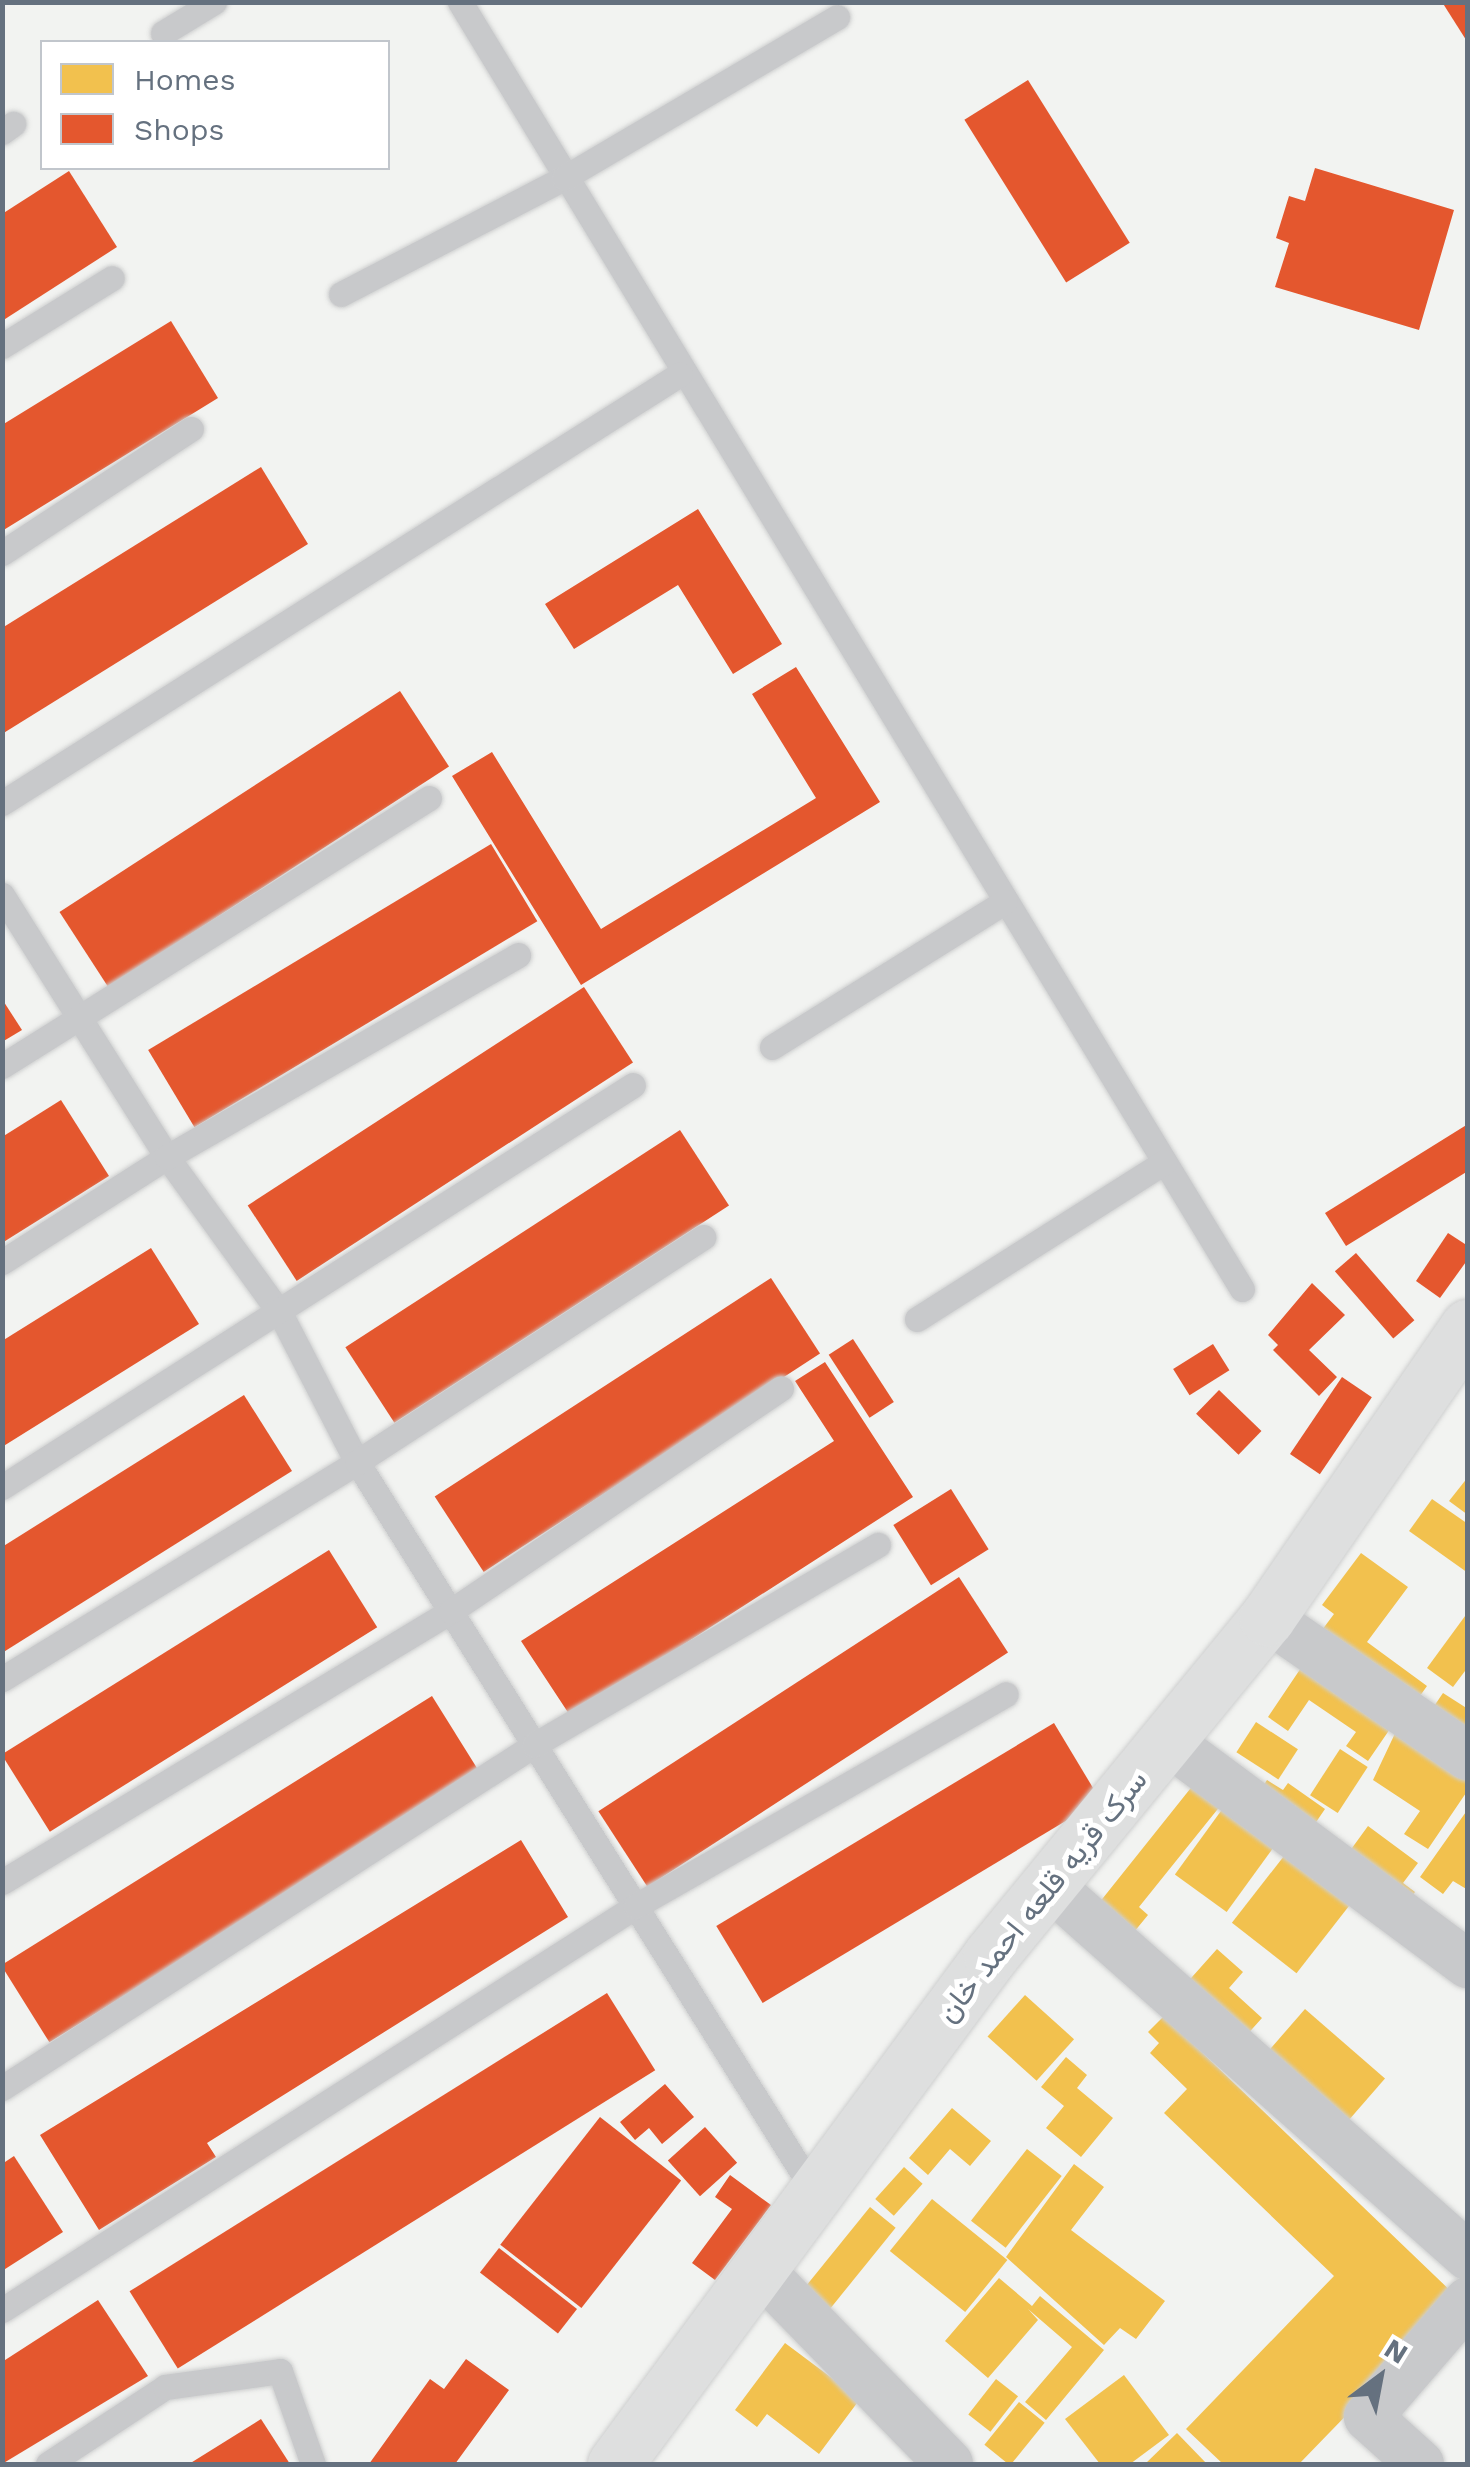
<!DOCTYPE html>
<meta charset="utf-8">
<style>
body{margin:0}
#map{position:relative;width:1470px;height:2467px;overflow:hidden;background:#f2f3f1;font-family:"Work Sans",Vazirmatn,sans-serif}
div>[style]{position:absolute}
.homes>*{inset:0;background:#f2c14e;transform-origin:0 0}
.shops>*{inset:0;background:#e4572e;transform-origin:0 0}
.roads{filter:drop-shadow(0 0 2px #cecfcf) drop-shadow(0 0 2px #cecfcf)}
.lane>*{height:25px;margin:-12.5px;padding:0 12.5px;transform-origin:12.5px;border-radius:12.5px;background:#c8c9cb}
.street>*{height:48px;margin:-24px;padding:0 24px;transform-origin:24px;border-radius:24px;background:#c8c9cb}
.secondary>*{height:55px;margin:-27.5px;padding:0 27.5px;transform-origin:27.5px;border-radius:27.5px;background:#dedfdf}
span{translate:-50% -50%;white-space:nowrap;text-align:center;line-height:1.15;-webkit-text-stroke:10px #fff;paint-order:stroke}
.street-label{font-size:30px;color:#65717f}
.frame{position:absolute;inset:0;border:5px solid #65717f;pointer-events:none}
.legend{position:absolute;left:40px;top:40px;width:350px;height:130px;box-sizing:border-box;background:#fff;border:2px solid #c1c6cc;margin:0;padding:12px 18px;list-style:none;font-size:30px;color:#65717f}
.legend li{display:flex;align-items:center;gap:20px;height:50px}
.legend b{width:50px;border:2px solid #c1c6cc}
.north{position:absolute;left:1330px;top:2327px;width:100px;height:100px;-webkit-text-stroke:8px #fff;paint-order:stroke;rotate:32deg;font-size:28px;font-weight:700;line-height:40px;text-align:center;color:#65717f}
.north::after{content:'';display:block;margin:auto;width:35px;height:45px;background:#65717f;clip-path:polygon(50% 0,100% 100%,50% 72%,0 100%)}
</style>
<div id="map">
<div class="homes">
<i style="clip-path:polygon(1468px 1477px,1468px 1515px,1449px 1501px)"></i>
<i style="clip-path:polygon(1432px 1499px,1468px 1524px,1468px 1573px,1409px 1531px)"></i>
<i style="clip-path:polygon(1361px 1553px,1408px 1587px,1367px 1642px,1427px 1686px,1412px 1707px,1316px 1638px,1334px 1614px,1322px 1605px)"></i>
<i style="clip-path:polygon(1468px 1612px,1468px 1667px,1453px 1687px,1427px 1668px)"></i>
<i style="clip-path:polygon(1309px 1656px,1392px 1726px,1368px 1761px,1346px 1746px,1356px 1732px,1309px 1700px,1288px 1731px,1268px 1717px)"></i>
<i style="clip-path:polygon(1443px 1693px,1468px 1709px,1468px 1741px,1428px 1715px)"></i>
<i style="left:1256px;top:1722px;width:50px;height:36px;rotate:33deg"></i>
<i style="clip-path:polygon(1399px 1725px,1468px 1772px,1468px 1790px,1428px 1849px,1404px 1834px,1420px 1811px,1373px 1780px)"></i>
<i style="left:1340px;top:1749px;width:33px;height:55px;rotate:33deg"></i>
<i style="clip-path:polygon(1267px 1780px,1283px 1790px,1288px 1783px,1325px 1809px,1310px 1831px,1257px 1795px)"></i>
<i style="clip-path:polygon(1194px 1784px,1221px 1805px,1139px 1907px,1148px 1915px,1134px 1932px,1099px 1903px)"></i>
<i style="left:1226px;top:1804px;width:64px;height:87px;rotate:36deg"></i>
<i style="clip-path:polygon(1468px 1809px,1468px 1890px,1453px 1881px,1443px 1894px,1420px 1877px)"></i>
<i style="clip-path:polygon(1368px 1826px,1418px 1863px,1403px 1883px,1415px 1892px,1406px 1904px,1344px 1859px)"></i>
<i style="left:1291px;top:1847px;width:82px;height:96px;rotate:38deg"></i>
<i style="clip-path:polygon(1217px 1949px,1243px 1972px,1229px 1988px,1262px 2018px,1244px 2038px,1184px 1986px)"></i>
<i style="left:1025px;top:1995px;width:66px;height:56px;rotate:42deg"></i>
<i style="left:1305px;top:2009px;width:106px;height:62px;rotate:41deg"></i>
<i style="clip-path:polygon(1164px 2016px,1459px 2299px,1299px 2464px,1223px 2464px,1186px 2429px,1334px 2276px,1164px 2113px,1187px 2089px,1150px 2053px,1159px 2043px,1148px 2032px)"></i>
<i style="clip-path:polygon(1066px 2057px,1087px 2075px,1077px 2088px,1113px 2118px,1081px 2157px,1046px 2128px,1064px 2106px,1041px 2087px)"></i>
<i style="clip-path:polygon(952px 2108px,991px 2141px,970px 2166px,950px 2149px,928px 2175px,909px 2158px)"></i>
<i style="left:1027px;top:2149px;width:44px;height:91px;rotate:38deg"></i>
<i style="clip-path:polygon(1074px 2164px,1104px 2187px,1071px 2230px,1165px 2301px,1136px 2339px,1120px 2328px,1104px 2345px,1006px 2257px)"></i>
<i style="left:904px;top:2167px;width:25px;height:43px;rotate:42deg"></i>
<i style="left:932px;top:2199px;width:97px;height:67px;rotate:39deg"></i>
<i style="left:870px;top:2207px;width:33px;height:108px;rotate:39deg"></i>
<i style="clip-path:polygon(999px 2278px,1032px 2306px,1040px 2296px,1104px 2350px,1046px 2420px,1025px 2402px,1072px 2347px,1028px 2309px,1038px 2320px,988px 2378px,945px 2341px)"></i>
<i style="clip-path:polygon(785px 2343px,860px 2399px,819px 2454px,767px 2414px,757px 2427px,735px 2410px)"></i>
<i style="clip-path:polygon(1124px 2375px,1169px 2435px,1130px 2464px,1100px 2464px,1065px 2419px)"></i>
<i style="left:996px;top:2379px;width:28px;height:45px;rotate:38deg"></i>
<i style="left:1019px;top:2402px;width:33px;height:55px;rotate:39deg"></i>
<i style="clip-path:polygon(1177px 2433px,1207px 2464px,1145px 2464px)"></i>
</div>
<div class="shops">
<i style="clip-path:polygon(1442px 2px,1468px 2px,1468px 43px)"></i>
<i style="left:1028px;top:80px;width:192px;height:75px;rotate:58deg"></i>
<i style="clip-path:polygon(1315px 168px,1454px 210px,1419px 330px,1275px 287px,1289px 243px,1276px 238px,1289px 196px,1305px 201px)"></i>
<i style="clip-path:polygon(69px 171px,117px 247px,2px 321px,2px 214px)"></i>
<i style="clip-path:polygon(171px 321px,218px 398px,2px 531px,2px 425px)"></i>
<i style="clip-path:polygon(261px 467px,308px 544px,2px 734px,2px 628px)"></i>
<i style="clip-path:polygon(698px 509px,782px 644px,733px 674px,678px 585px,574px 649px,545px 604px)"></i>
<i style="clip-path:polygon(796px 667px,880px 802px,581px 985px,452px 776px,492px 752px,601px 929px,816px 798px,752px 694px)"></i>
<i style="left:400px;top:691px;width:90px;height:406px;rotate:57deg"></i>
<i style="left:491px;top:844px;width:90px;height:400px;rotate:59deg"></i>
<i style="left:584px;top:987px;width:90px;height:401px;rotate:57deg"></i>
<i style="clip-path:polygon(2px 999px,22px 1030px,2px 1042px)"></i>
<i style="clip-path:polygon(61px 1100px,109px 1176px,2px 1243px,2px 1137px)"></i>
<i style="clip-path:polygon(1468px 1124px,1468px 1171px,1346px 1246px,1325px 1213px)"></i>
<i style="left:680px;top:1130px;width:90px;height:399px;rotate:57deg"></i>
<i style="clip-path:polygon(1448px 1233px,1468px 1246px,1468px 1259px,1440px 1298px,1416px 1281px)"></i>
<i style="clip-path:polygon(151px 1248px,199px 1324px,2px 1447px,2px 1341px)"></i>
<i style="left:1356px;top:1253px;width:89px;height:28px;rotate:49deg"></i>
<i style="left:771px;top:1278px;width:90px;height:401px;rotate:57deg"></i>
<i style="clip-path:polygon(1312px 1283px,1345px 1315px,1309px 1350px,1337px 1377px,1319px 1396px,1273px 1350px,1278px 1345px,1268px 1335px)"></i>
<i style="left:853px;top:1339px;width:75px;height:29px;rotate:57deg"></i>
<i style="left:1213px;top:1344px;width:31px;height:47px;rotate:58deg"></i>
<i style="clip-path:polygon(825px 1362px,913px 1497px,571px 1717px,521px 1641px,834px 1441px,795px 1381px)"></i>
<i style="left:1342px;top:1377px;width:36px;height:93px;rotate:34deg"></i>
<i style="left:1219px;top:1390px;width:59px;height:33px;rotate:44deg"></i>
<i style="clip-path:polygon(244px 1395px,292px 1471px,2px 1653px,2px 1547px)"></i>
<i style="left:951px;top:1489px;width:71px;height:68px;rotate:58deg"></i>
<i style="left:329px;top:1550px;width:91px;height:386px;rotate:58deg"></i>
<i style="left:959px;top:1577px;width:90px;height:430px;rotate:57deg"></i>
<i style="left:432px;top:1696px;width:91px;height:508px;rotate:58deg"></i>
<i style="left:1054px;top:1723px;width:90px;height:394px;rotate:59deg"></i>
<i style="clip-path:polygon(521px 1840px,568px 1917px,207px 2143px,216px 2157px,99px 2230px,40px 2135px)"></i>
<i style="left:607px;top:1993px;width:91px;height:563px;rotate:58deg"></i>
<i style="clip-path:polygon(665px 2084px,694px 2117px,662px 2144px,649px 2128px,635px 2140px,620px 2122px)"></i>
<i style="left:600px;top:2117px;width:103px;height:162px;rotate:38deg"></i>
<i style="left:705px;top:2127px;width:48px;height:50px;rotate:48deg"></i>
<i style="clip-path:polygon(14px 2156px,63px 2232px,2px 2271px,2px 2164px)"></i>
<i style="clip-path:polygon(730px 2175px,771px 2205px,715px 2280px,692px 2263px,732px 2209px,715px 2197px)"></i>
<i style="left:499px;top:2248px;width:99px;height:31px;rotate:38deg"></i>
<i style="clip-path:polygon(98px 2300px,148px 2376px,2px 2464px,2px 2362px)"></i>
<i style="clip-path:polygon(466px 2359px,509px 2390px,455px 2464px,369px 2464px,430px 2379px,444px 2389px)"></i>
<i style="clip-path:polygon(261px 2419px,290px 2464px,189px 2464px)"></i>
</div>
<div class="roads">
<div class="lane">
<i style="left:460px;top:2px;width:1506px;rotate:58.72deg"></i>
<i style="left:163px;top:33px;width:60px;rotate:-31.3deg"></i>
<i style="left:2px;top:132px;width:14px;rotate:-36deg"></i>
<i style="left:341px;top:294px;width:251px;rotate:-27.5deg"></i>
<i style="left:564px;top:178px;width:317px;rotate:-30.5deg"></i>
<i style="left:2px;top:346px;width:129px;rotate:-31.7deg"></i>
<i style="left:2px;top:553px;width:226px;rotate:-33.3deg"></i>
<i style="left:2px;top:803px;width:802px;rotate:-32.32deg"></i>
<i style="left:2px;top:895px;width:310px;rotate:57.8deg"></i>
<i style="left:167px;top:1157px;width:193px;rotate:54.1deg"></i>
<i style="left:280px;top:1313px;width:168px;rotate:62.7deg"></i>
<i style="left:357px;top:1462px;width:860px;rotate:57.92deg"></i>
<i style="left:772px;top:1047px;width:274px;rotate:-32deg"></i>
<i style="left:2px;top:1066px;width:504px;rotate:-32.11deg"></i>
<i style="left:2px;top:1262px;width:196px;rotate:-32.5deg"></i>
<i style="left:167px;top:1157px;width:405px;rotate:-29.9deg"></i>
<i style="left:917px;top:1319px;width:293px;rotate:-32.4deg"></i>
<i style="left:2px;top:1487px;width:748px;rotate:-32.5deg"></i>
<i style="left:2px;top:1679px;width:416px;rotate:-31.4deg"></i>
<i style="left:357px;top:1462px;width:413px;rotate:-33deg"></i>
<i style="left:2px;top:1882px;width:524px;rotate:-31.11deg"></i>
<i style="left:451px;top:1611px;width:398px;rotate:-34deg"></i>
<i style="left:2px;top:2088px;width:633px;rotate:-32.81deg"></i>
<i style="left:534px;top:1745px;width:398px;rotate:-30.2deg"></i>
<i style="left:2px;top:2310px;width:752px;rotate:-32.51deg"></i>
<i style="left:636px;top:1906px;width:426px;rotate:-29.8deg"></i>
<i style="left:48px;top:2464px;width:140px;rotate:-33.3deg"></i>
<i style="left:165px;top:2387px;width:116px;rotate:-7.9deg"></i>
<i style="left:280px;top:2371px;width:99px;rotate:70.5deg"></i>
</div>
<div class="street">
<i style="left:1267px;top:1618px;width:244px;rotate:34.5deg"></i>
<i style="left:1166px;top:1740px;width:376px;rotate:36.6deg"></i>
<i style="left:1048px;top:1884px;width:561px;rotate:41.53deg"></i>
<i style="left:757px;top:2267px;width:275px;rotate:45.7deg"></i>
<i style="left:1420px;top:2464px;width:70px;rotate:-137.9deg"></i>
<i style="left:1368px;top:2417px;width:153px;rotate:-49.2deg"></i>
</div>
<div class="secondary">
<i style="left:615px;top:2464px;width:633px;rotate:-53.55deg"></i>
<i style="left:991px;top:1955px;width:436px;rotate:-50.7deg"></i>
<i style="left:1267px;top:1618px;width:354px;rotate:-55.4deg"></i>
</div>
</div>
<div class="street-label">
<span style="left:1042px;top:1896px;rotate:-51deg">سرک قریه قلعه احمد خان</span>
</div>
<div class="frame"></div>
<ul class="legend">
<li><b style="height:28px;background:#f2c14e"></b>Homes</li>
<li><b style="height:28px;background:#e4572e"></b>Shops</li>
</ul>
<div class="north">N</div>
</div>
